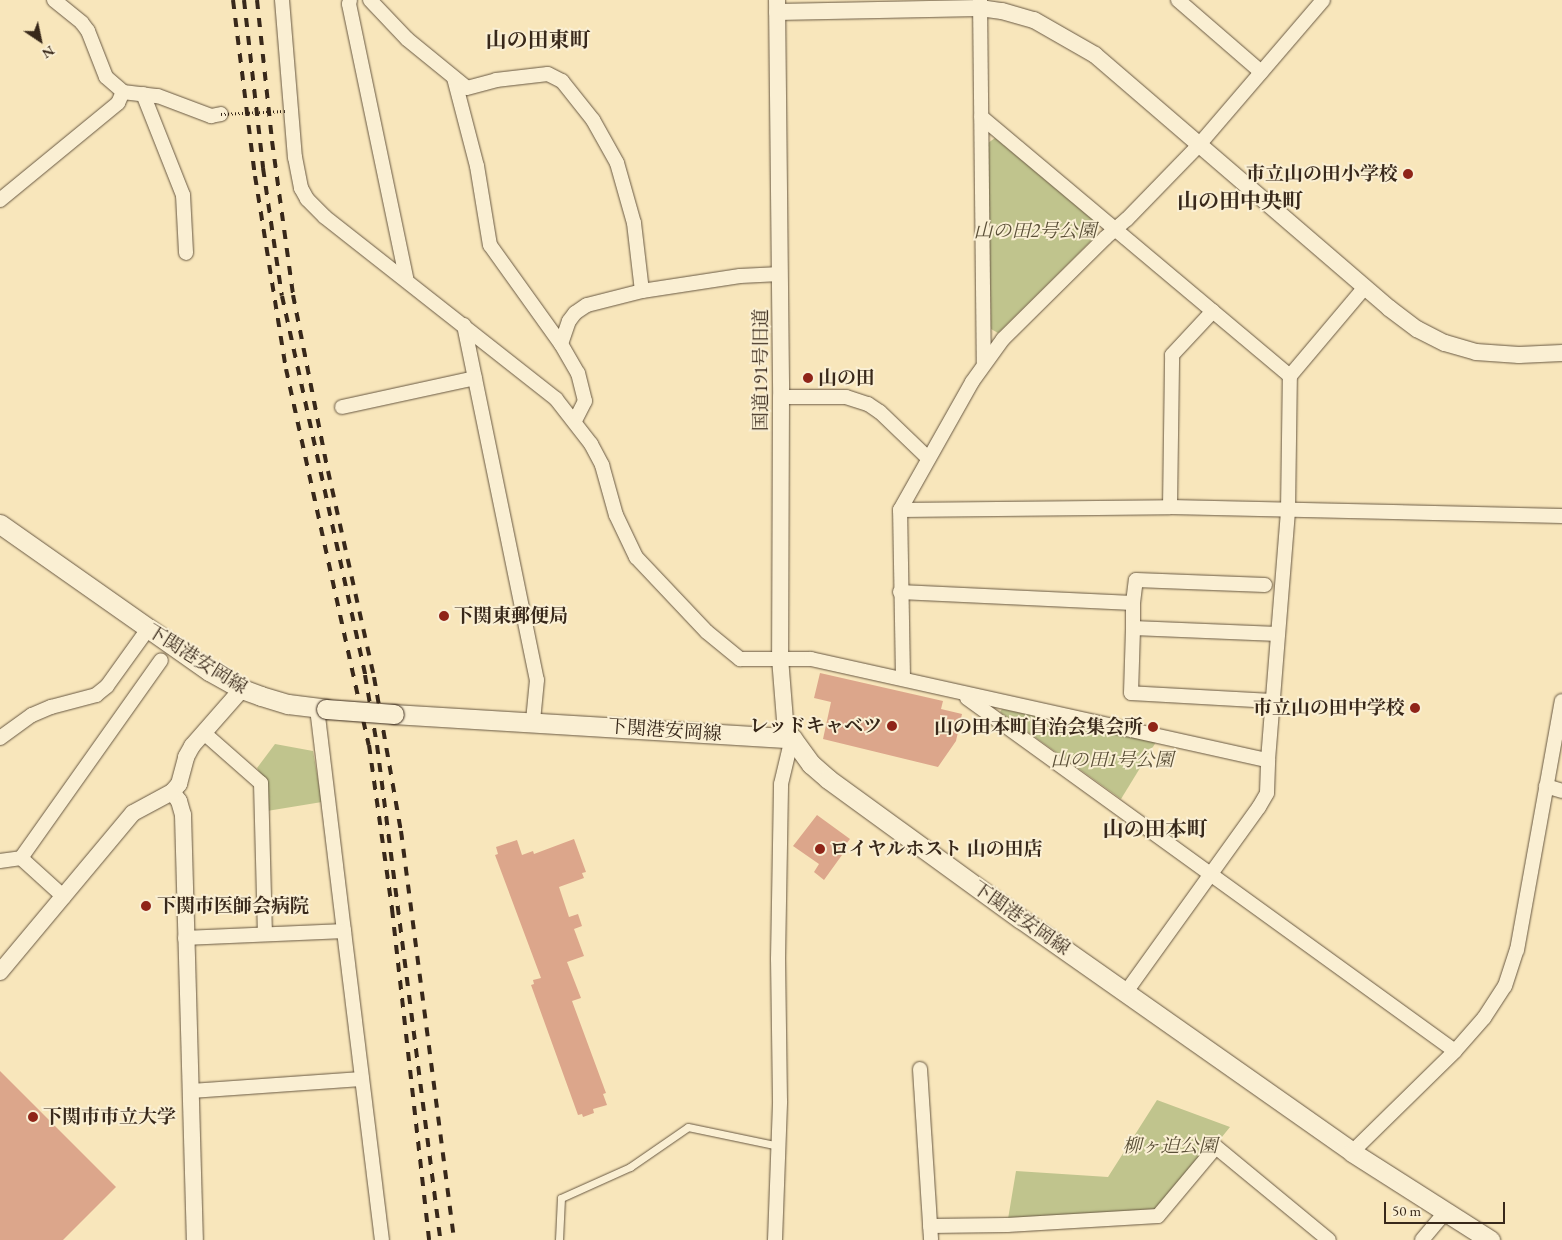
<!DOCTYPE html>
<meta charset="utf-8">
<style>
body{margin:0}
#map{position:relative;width:1562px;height:1240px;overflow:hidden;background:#f8e6bb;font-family:"EB Garamond","Noto Serif JP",serif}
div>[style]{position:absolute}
.green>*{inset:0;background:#c0c48d}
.building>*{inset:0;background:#dca68b}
.roads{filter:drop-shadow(0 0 1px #685842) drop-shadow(0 0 1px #685842)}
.service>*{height:7px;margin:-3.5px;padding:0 3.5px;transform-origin:3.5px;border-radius:3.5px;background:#faefd3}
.minor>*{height:14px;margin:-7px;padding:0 7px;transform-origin:7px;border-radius:7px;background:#faefd3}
.tertiary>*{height:16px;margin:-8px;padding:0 8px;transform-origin:8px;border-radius:8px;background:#faefd3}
.secondary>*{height:19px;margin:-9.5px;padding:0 9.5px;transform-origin:9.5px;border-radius:9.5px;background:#faefd3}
.rail>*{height:4px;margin-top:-2px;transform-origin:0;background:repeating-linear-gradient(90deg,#38281a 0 9px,transparent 0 18px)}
.path-bridge>*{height:3px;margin-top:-1.5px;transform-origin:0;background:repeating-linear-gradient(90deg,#38281a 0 1px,transparent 0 3.5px)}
.bridges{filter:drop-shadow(0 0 1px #38281a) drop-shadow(0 0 1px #38281a)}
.secondary-bridge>*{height:19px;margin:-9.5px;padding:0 9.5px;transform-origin:9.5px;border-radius:9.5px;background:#faefd3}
.dots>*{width:14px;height:14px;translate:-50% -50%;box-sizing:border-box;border:2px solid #faefd3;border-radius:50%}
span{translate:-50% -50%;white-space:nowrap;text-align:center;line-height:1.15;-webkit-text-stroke:4px #faefd3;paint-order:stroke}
.poi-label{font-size:19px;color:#38281a;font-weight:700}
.right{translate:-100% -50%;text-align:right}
.left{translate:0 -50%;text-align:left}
.park-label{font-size:19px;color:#5a4f37;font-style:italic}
.street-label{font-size:19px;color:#38281a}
.quarter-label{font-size:21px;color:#38281a;font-weight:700}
.north{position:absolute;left:15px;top:15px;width:50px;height:50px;-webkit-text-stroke:4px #faefd3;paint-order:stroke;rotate:146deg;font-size:14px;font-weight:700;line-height:20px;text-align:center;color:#38281a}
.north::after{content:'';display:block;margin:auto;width:18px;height:22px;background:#38281a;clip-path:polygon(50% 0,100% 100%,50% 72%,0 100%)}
.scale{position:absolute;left:1384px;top:1202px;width:121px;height:22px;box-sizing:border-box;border:2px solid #38281a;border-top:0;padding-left:6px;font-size:15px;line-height:18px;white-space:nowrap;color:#38281a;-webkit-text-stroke:4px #faefd3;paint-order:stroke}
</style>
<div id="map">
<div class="green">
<i style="clip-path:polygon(995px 138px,1099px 225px,1097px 235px,998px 333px,991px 329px,988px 143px)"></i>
<i style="clip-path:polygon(1002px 709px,1156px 742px,1121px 799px,1000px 712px)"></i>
<i style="clip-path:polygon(275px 744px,313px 751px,322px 802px,267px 811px,266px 783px,257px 768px)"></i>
<i style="clip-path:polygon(1157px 1100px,1230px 1127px,1158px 1216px,1007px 1225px,1016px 1171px,1108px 1177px)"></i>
</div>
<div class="building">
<i style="clip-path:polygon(820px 673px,943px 701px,941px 709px,962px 714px,956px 741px,938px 767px,823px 739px,831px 702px,814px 698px)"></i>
<i style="clip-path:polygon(817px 815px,850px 839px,839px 853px,842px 855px,824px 880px,814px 872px,819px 864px,793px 846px)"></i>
<i style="clip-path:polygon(574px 839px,586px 872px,582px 873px,584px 878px,559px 887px,569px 917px,578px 914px,582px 926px,574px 929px,584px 956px,567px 962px,581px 998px,572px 1001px,606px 1093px,603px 1094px,607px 1105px,593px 1109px,594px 1113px,583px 1117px,582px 1114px,578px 1115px,531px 985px,534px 984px,533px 980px,541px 978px,495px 855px,498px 854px,496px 847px,517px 840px,522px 855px,533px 851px,534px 854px)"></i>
<i style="clip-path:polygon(0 1071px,116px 1187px,63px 1240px,0 1240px)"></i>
</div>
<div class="roads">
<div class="service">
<i style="left:559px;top:1240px;width:42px;rotate:-87.3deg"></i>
<i style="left:561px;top:1198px;width:76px;rotate:-24.2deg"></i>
<i style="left:630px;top:1167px;width:70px;rotate:-34.6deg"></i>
<i style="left:688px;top:1127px;width:93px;rotate:11.8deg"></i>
</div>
<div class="minor">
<i style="left:54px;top:0;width:36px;rotate:39deg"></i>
<i style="left:82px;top:23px;width:10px;rotate:53deg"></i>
<i style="left:88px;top:31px;width:49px;rotate:68.6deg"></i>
<i style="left:106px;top:77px;width:23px;rotate:41deg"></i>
<i style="left:123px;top:92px;width:35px;rotate:7deg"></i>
<i style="left:158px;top:96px;width:57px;rotate:20.7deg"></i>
<i style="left:211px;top:116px;width:10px;rotate:-11deg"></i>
<i style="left:282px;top:0;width:158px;rotate:85.3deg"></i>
<i style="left:295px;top:157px;width:32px;rotate:79deg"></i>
<i style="left:301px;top:188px;width:13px;rotate:61deg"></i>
<i style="left:307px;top:199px;width:25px;rotate:45deg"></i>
<i style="left:325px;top:217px;width:294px;rotate:38.2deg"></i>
<i style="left:556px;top:399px;width:57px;rotate:52.1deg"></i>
<i style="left:591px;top:444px;width:24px;rotate:62deg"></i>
<i style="left:602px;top:465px;width:52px;rotate:74.4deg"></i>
<i style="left:616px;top:515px;width:47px;rotate:64.5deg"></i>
<i style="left:636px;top:557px;width:103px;rotate:46.6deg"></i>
<i style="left:707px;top:632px;width:43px;rotate:39.3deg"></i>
<i style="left:740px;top:659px;width:71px"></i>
<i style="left:811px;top:659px;width:468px;rotate:12.5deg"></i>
<i style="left:1268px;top:760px;width:250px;rotate:-85.4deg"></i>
<i style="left:1288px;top:511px;width:135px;rotate:-89.2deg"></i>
<i style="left:1290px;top:376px;width:403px;rotate:-140deg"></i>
<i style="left:350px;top:0;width:4px;rotate:104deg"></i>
<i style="left:349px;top:4px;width:280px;rotate:78.2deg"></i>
<i style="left:370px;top:0;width:54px;rotate:46.5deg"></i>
<i style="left:407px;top:39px;width:77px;rotate:39.2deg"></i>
<i style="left:467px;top:88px;width:30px;rotate:-15deg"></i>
<i style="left:496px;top:80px;width:52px;rotate:-6.6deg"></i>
<i style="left:548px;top:74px;width:16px;rotate:27deg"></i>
<i style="left:562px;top:81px;width:50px;rotate:51.5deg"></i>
<i style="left:593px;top:120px;width:49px;rotate:60.8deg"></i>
<i style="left:617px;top:163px;width:62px;rotate:74.2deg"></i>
<i style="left:634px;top:223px;width:68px;rotate:83.3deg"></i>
<i style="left:980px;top:0;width:364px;rotate:89.4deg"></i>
<i style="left:1178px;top:0;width:110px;rotate:40.9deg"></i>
<i style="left:454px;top:78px;width:91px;rotate:75.4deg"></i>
<i style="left:477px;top:166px;width:80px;rotate:80.7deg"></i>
<i style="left:490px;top:245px;width:122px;rotate:54.4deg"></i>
<i style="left:561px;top:344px;width:34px;rotate:60deg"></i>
<i style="left:578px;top:373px;width:29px;rotate:76deg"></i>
<i style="left:585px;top:401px;width:22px;rotate:117deg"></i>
<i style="left:143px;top:94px;width:109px;rotate:68.4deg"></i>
<i style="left:183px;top:195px;width:58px;rotate:87deg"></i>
<i style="left:0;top:200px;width:153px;rotate:-39.4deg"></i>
<i style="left:118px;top:103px;width:12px;rotate:-66deg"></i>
<i style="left:464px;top:325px;width:362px;rotate:78.4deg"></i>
<i style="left:537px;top:680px;width:41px;rotate:95.6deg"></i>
<i style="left:561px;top:344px;width:24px;rotate:-71deg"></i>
<i style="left:569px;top:321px;width:10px;rotate:-53deg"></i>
<i style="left:575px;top:313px;width:14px;rotate:-34deg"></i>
<i style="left:587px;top:305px;width:57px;rotate:-14.3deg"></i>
<i style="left:642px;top:291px;width:99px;rotate:-8.7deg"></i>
<i style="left:740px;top:276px;width:40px;rotate:-2.9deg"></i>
<i style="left:1290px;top:376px;width:116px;rotate:-49.9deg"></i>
<i style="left:781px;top:397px;width:65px"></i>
<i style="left:846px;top:397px;width:23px;rotate:18deg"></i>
<i style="left:868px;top:404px;width:14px;rotate:34deg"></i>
<i style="left:880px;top:412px;width:66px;rotate:43.8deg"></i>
<i style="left:342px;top:407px;width:136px;rotate:-12.3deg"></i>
<i style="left:1170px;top:507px;width:152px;rotate:-89.2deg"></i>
<i style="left:1172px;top:355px;width:60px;rotate:-47deg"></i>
<i style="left:900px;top:510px;width:270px;rotate:-0.6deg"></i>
<i style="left:1170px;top:507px;width:392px;rotate:1.3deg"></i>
<i style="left:900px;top:592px;width:233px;rotate:2.7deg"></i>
<i style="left:1133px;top:603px;width:25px;rotate:90deg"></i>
<i style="left:1133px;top:603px;width:23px;rotate:-83deg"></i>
<i style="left:1136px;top:580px;width:129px;rotate:2.2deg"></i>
<i style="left:903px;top:678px;width:168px;rotate:-91deg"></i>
<i style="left:900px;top:510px;width:147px;rotate:-60.6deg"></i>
<i style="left:972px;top:382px;width:53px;rotate:-54.2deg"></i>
<i style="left:1003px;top:339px;width:144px;rotate:-44.7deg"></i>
<i style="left:1105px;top:238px;width:29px;rotate:-41deg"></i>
<i style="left:1127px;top:219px;width:102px;rotate:-45.8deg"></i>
<i style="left:1198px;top:146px;width:192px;rotate:-49.4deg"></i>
<i style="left:967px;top:698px;width:602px;rotate:35.88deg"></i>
<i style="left:1272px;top:701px;width:141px;rotate:-176.8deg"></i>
<i style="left:1131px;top:693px;width:65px;rotate:-88.2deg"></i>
<i style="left:1133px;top:628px;width:145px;rotate:2.4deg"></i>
<i style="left:317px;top:708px;width:225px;rotate:83.1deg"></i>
<i style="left:204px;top:733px;width:76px;rotate:41.3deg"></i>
<i style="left:261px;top:783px;width:151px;rotate:88.5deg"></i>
<i style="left:0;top:738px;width:39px;rotate:-36deg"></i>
<i style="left:32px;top:715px;width:21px;rotate:-23deg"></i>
<i style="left:51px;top:707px;width:47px;rotate:-14.9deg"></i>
<i style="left:96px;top:695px;width:14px;rotate:-39deg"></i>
<i style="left:107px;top:686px;width:70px;rotate:-54.3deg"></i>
<i style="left:1546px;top:786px;width:17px;rotate:17deg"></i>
<i style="left:21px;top:858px;width:58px;rotate:42.2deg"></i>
<i style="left:0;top:861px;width:21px;rotate:-8deg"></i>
<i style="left:21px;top:858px;width:242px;rotate:-54.7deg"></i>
<i style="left:185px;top:938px;width:159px;rotate:-2.5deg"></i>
<i style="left:344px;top:931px;width:311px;rotate:83deg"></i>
<i style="left:1126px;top:992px;width:228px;rotate:-54.3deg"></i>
<i style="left:1259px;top:807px;width:16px;rotate:-60deg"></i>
<i style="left:1267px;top:793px;width:33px;rotate:-88deg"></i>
<i style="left:920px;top:1069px;width:171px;rotate:86.3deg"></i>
<i style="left:191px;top:1091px;width:171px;rotate:-4deg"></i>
<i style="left:1352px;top:1152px;width:144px;rotate:-44.4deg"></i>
<i style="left:1455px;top:1051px;width:44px;rotate:-48.7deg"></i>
<i style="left:1484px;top:1018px;width:38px;rotate:-57deg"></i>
<i style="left:1505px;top:986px;width:38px;rotate:-72deg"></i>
<i style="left:1517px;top:950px;width:253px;rotate:-79.8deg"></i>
<i style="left:930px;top:1226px;width:77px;rotate:-0.7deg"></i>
<i style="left:1007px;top:1225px;width:151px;rotate:-3.4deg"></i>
<i style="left:1158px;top:1216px;width:90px;rotate:-50deg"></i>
<i style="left:1216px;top:1147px;width:146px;rotate:39.5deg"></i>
<i style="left:775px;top:1240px;width:139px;rotate:-87.9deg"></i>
<i style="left:780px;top:1101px;width:142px;rotate:-90.8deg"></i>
<i style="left:778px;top:959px;width:175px;rotate:-89deg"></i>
<i style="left:781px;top:784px;width:47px;rotate:-76.6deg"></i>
<i style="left:1422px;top:1240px;width:38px;rotate:-50deg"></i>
</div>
<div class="tertiary">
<i style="left:777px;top:0;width:397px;rotate:89.4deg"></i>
<i style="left:781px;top:397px;width:261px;rotate:90.2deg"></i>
<i style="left:780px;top:658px;width:62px;rotate:85.4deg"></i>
<i style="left:785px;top:720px;width:19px;rotate:69deg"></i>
<i style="left:777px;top:12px;width:203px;rotate:-1.1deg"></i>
<i style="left:980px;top:8px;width:22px;rotate:8deg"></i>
<i style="left:1002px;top:11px;width:33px;rotate:16deg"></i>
<i style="left:1034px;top:20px;width:70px;rotate:29.8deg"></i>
<i style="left:1095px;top:55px;width:388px;rotate:40.7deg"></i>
<i style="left:1389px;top:308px;width:35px;rotate:37deg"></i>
<i style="left:1417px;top:329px;width:31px;rotate:27deg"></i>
<i style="left:1445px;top:343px;width:32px;rotate:16deg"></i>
<i style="left:1476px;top:352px;width:43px;rotate:4deg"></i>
<i style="left:1519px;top:355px;width:43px;rotate:-2.7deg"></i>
<i style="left:172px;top:792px;width:11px;rotate:52deg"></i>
<i style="left:179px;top:801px;width:15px;rotate:74deg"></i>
<i style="left:183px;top:815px;width:425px;rotate:88.4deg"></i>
<i style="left:0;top:972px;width:207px;rotate:-50.1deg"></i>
<i style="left:133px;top:813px;width:44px;rotate:-28.3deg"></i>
<i style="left:172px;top:792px;width:11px;rotate:-49deg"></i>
<i style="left:179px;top:784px;width:28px;rotate:-75deg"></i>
<i style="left:186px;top:757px;width:13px;rotate:-61deg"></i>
<i style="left:192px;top:746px;width:76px;rotate:-48.7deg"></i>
</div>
<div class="secondary">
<i style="left:0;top:524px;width:256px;rotate:35.1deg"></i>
<i style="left:209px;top:671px;width:38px;rotate:29deg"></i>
<i style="left:242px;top:689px;width:20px;rotate:20deg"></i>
<i style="left:261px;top:696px;width:28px;rotate:17deg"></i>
<i style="left:288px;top:704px;width:38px;rotate:7deg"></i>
<i style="left:394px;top:714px;width:399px;rotate:3.5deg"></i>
<i style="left:792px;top:738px;width:32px;rotate:54deg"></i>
<i style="left:811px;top:764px;width:23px;rotate:41deg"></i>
<i style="left:828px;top:779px;width:238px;rotate:36deg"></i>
<i style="left:1021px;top:919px;width:405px;rotate:35.1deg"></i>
<i style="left:1352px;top:1152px;width:164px;rotate:32.5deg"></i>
</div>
</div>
<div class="rail">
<i style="left:233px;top:0;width:177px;rotate:82.9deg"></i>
<i style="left:255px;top:176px;width:195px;rotate:80.9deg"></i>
<i style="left:286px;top:369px;width:385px;rotate:77.6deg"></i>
<i style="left:369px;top:745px;width:166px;rotate:82deg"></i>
<i style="left:392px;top:909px;width:333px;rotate:83.6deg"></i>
<i style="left:244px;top:0;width:169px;rotate:83.5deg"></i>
<i style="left:263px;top:168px;width:129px;rotate:81.6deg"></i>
<i style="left:282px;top:296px;width:388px;rotate:77.6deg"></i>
<i style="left:365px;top:675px;width:71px;rotate:80.3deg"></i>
<i style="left:377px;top:745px;width:499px;rotate:82.7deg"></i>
<i style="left:257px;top:0;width:142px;rotate:83.9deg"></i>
<i style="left:272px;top:141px;width:155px;rotate:82.2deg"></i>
<i style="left:293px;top:295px;width:179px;rotate:78.8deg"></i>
<i style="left:328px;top:471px;width:211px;rotate:77.4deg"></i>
<i style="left:374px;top:677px;width:156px;rotate:80.1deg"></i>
<i style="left:401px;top:831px;width:412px;rotate:82.6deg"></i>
</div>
<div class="path-bridge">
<i style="left:221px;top:114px;width:64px;rotate:-2.7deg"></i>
</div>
<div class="bridges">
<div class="secondary-bridge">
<i style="left:326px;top:709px;width:68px;rotate:4.2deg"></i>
</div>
</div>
<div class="dots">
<i style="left:1408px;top:174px;background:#8f2418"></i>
<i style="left:808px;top:378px;background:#8f2418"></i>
<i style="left:444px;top:616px;background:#8f2418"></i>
<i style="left:1415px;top:708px;background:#8f2418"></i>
<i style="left:892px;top:726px;background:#8f2418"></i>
<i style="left:1153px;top:727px;background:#8f2418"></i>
<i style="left:820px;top:849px;background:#8f2418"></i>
<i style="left:146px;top:906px;background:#8f2418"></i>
<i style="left:33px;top:1117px;background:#8f2418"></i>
</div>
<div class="poi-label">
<span class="right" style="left:1398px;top:174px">市立山の田小学校</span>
<span class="left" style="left:818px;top:378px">山の田</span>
<span class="left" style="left:454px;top:616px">下関東郵便局</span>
<span class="right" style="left:1405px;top:708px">市立山の田中学校</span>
<span class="right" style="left:882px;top:726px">レッドキャベツ</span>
<span class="right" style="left:1143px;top:727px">山の田本町自治会集会所</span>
<span class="left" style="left:830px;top:849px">ロイヤルホスト 山の田店</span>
<span class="left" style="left:157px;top:906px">下関市医師会病院</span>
<span class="left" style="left:43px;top:1117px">下関市市立大学</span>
</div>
<div class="park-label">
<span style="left:1035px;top:231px">山の田2号公園</span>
<span style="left:1112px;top:760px">山の田1号公園</span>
<span style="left:1170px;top:1146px">柳ヶ迫公園</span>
</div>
<div class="street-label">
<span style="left:761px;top:370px;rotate:-90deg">国道191号旧道</span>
<span style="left:197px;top:659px;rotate:32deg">下関港安岡線</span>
<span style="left:665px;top:730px;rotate:4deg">下関港安岡線</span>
<span style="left:1021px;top:918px;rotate:35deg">下関港安岡線</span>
</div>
<div class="quarter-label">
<span style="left:538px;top:40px">山の田東町</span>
<span style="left:1240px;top:201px">山の田中央町</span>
<span style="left:1155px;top:829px">山の田本町</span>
</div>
<div class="north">N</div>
<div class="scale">50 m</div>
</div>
